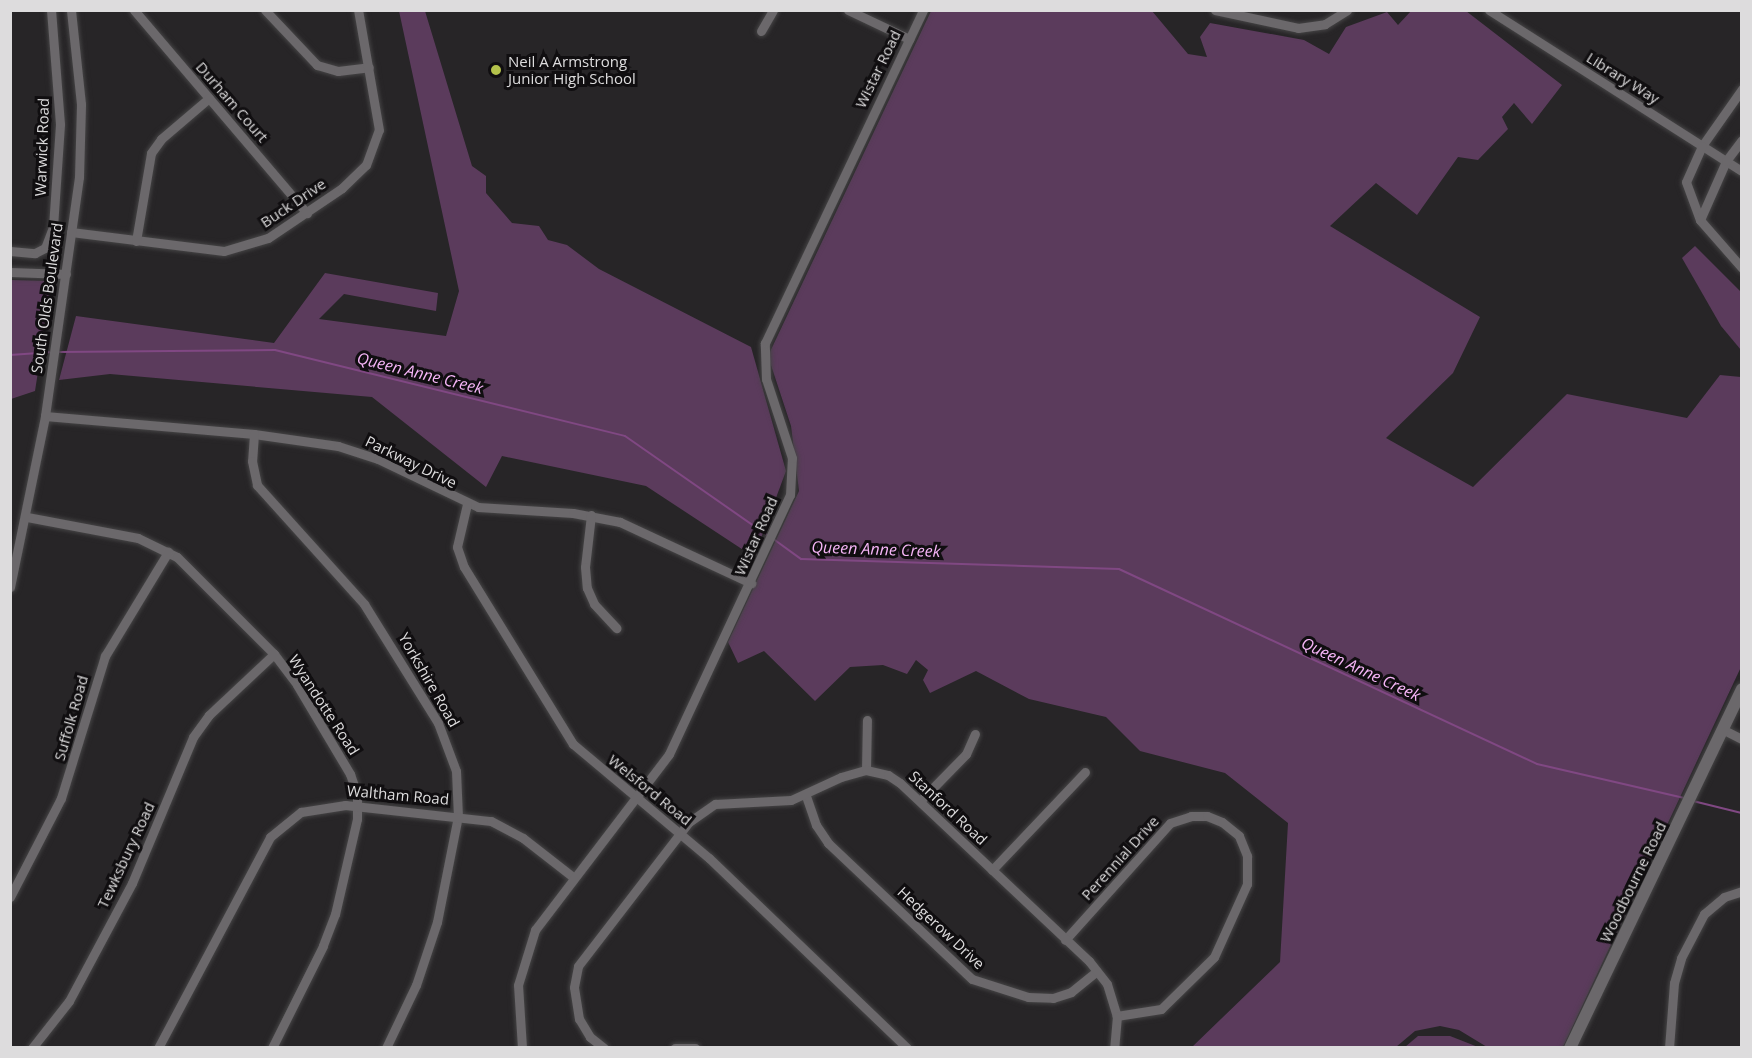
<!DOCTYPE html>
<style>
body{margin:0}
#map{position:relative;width:1752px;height:1058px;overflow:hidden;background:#272527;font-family:"Open Sans",sans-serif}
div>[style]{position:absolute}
.green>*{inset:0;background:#5b3b5c}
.stream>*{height:2px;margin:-1px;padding:0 1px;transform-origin:1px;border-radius:1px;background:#804883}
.roads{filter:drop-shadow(0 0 2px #454445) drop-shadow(0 0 2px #454445)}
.street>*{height:9px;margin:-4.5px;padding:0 4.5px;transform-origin:4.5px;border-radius:4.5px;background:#6b686b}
.secondary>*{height:12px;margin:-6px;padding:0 6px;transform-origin:6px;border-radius:6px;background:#6b686b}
.dots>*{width:16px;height:16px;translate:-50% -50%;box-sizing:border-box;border:3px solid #100e10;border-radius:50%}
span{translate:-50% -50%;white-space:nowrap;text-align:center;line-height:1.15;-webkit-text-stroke:6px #100e10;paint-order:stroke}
.poi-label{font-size:15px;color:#dddcdd}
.left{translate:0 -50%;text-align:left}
.street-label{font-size:15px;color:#dddcdd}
.water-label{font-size:16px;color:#f6b5f7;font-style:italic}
.frame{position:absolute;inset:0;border:12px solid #dddcdd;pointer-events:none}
</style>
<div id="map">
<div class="green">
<i style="clip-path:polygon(399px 11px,425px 11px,472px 166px,486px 176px,486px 193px,512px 223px,539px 226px,548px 240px,567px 245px,599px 269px,751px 347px,786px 471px,754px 557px,646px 486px,502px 456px,486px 487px,372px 397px,110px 374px,59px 380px,76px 316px,274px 343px,325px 273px,438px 293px,436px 311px,344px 294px,319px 319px,446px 336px,459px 291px)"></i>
<i style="clip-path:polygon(931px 11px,1152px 11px,1188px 54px,1207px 57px,1200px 37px,1210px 23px,1304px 40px,1329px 54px,1346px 27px,1387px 12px,1398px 25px,1411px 11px,1466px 11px,1562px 85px,1532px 124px,1514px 103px,1502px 117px,1508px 129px,1478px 160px,1458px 157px,1417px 215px,1376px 183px,1330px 226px,1480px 317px,1453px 373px,1386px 438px,1473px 487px,1567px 394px,1687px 418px,1720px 375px,1741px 377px,1741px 667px,1563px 1047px,1487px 1047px,1459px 1030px,1440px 1026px,1415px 1031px,1396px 1047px,1192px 1047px,1280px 962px,1288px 823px,1225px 773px,1140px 751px,1106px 717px,1029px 699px,976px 671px,930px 693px,923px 680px,928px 670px,916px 660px,907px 674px,883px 665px,850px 667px,815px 701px,764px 651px,738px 663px,728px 642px,799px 491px,791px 426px,768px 356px)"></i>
<i style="clip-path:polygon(1695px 246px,1741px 292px,1741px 350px,1721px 326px,1682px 258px)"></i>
<i style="clip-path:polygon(11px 280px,52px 281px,35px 391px,11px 399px)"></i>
<i style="clip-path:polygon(1418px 1036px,1450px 1036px,1478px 1047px,1405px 1047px)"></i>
</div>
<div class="stream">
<i style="left:58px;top:352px;width:217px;rotate:-0.5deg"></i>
<i style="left:275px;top:350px;width:360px;rotate:13.8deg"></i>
<i style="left:625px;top:436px;width:173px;rotate:34.9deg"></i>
<i style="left:10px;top:355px;width:43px;rotate:-4deg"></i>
<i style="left:772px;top:538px;width:36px;rotate:36deg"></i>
<i style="left:801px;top:559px;width:318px;rotate:1.8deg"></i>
<i style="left:1119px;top:569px;width:461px;rotate:25deg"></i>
<i style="left:1537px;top:764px;width:151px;rotate:13deg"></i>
<i style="left:1693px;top:801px;width:50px;rotate:13.8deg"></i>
</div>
<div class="roads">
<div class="street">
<i style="left:134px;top:10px;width:267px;rotate:49.6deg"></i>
<i style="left:265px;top:10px;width:76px;rotate:46.6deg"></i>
<i style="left:317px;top:65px;width:22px;rotate:16deg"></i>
<i style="left:338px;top:71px;width:31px;rotate:-7deg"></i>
<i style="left:848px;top:10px;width:68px;rotate:25.4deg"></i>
<i style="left:1215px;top:10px;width:85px;rotate:12.2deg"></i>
<i style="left:1298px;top:28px;width:27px;rotate:-8deg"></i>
<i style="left:1325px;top:24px;width:26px;rotate:-32deg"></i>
<i style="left:1489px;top:10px;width:300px;rotate:32.5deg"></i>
<i style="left:761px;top:31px;width:24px;rotate:-60deg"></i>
<i style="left:1742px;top:89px;width:70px;rotate:125.1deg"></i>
<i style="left:1702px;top:146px;width:39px;rotate:114deg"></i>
<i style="left:1686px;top:182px;width:40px;rotate:69.8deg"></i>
<i style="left:1700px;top:220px;width:64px;rotate:48.8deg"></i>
<i style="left:1700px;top:220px;width:64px;rotate:-66.2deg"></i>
<i style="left:1726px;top:161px;width:26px;rotate:-53deg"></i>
<i style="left:71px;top:232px;width:154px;rotate:7.1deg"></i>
<i style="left:224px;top:251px;width:46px;rotate:-16.5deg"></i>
<i style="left:268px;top:238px;width:89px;rotate:-34deg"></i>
<i style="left:342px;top:188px;width:33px;rotate:-44deg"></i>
<i style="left:366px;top:165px;width:37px;rotate:-70deg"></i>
<i style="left:379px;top:130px;width:122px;rotate:-99.9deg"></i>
<i style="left:136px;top:241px;width:89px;rotate:-80.3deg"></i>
<i style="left:151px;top:153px;width:17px;rotate:-54deg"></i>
<i style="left:161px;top:139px;width:63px;rotate:-40.5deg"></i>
<i style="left:10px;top:251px;width:25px;rotate:5deg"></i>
<i style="left:35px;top:253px;width:11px;rotate:-27deg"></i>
<i style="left:45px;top:248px;width:22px;rotate:-69deg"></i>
<i style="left:53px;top:227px;width:103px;rotate:-86.1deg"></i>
<i style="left:60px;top:124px;width:114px;rotate:-94.5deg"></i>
<i style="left:10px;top:272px;width:56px;rotate:2deg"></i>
<i style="left:45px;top:416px;width:210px;rotate:4.9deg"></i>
<i style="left:254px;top:434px;width:85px;rotate:8.1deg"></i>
<i style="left:338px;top:446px;width:42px;rotate:18deg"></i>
<i style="left:378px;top:459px;width:111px;rotate:25.6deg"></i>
<i style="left:478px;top:507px;width:95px;rotate:3.6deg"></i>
<i style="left:573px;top:513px;width:48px;rotate:10.8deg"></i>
<i style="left:620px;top:522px;width:145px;rotate:25deg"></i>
<i style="left:254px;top:434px;width:27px;rotate:94deg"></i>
<i style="left:252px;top:461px;width:25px;rotate:78deg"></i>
<i style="left:257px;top:485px;width:160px;rotate:48deg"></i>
<i style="left:364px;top:604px;width:140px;rotate:58.1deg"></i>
<i style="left:438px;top:723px;width:51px;rotate:69.4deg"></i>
<i style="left:456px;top:771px;width:45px;rotate:87.5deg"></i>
<i style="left:458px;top:816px;width:108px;rotate:101.2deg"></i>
<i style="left:437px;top:922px;width:66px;rotate:108.4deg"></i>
<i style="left:416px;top:985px;width:70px;rotate:115.5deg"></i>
<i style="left:467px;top:504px;width:44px;rotate:103.1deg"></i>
<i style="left:457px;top:547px;width:21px;rotate:71deg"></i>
<i style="left:464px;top:567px;width:208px;rotate:58.4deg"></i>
<i style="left:573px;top:744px;width:177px;rotate:40deg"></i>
<i style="left:709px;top:858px;width:274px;rotate:43.8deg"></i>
<i style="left:591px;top:515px;width:52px;rotate:96.6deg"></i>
<i style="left:585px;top:567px;width:21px;rotate:85deg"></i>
<i style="left:587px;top:588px;width:17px;rotate:66deg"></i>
<i style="left:594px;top:604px;width:33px;rotate:47deg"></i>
<i style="left:27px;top:517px;width:113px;rotate:10.7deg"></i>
<i style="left:138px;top:538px;width:43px;rotate:26deg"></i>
<i style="left:177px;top:557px;width:137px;rotate:45deg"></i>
<i style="left:274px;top:654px;width:39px;rotate:53deg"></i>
<i style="left:297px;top:685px;width:104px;rotate:59.2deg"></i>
<i style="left:350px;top:774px;width:21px;rotate:71deg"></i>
<i style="left:357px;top:794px;width:25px;rotate:90deg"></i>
<i style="left:357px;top:819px;width:98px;rotate:103deg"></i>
<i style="left:335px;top:914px;width:34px;rotate:111deg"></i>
<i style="left:323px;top:946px;width:114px;rotate:116.6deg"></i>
<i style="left:10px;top:587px;width:175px;rotate:-78.4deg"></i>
<i style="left:45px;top:416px;width:241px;rotate:-81.9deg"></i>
<i style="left:79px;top:177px;width:73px;rotate:-88.4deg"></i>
<i style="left:81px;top:104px;width:95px;rotate:-96.1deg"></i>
<i style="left:1722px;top:729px;width:22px;rotate:27deg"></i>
<i style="left:866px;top:770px;width:50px;rotate:-88.9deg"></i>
<i style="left:806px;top:796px;width:31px;rotate:71deg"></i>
<i style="left:816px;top:825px;width:22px;rotate:56deg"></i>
<i style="left:828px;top:843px;width:198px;rotate:43.4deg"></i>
<i style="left:972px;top:979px;width:59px;rotate:17.8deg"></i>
<i style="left:1028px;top:997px;width:25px;rotate:2deg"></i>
<i style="left:1053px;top:998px;width:19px;rotate:-18deg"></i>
<i style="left:1071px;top:992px;width:33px;rotate:-39deg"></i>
<i style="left:920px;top:801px;width:66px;rotate:-45.6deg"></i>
<i style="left:966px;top:754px;width:22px;rotate:-66deg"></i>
<i style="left:992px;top:870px;width:135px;rotate:-46.5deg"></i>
<i style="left:10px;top:897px;width:111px;rotate:-62.7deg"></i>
<i style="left:61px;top:798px;width:149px;rotate:-72.8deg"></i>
<i style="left:105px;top:656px;width:122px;rotate:-58.8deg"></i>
<i style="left:1065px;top:940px;width:157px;rotate:-48.1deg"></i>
<i style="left:1170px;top:823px;width:22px;rotate:-18deg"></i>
<i style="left:1191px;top:816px;width:16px"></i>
<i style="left:1207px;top:816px;width:16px;rotate:22deg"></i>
<i style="left:1222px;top:822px;width:22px;rotate:39deg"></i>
<i style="left:1239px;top:836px;width:22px;rotate:68deg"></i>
<i style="left:1247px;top:856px;width:28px;rotate:90deg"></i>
<i style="left:1247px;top:884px;width:80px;rotate:114.3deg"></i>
<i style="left:1214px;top:957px;width:74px;rotate:135.5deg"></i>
<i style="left:1161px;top:1009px;width:45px;rotate:171deg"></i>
<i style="left:32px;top:1048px;width:60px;rotate:-51.8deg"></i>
<i style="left:69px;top:1001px;width:134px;rotate:-61.9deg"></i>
<i style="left:132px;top:883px;width:158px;rotate:-67.3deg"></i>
<i style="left:193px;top:737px;width:27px;rotate:-54deg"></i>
<i style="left:209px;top:715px;width:89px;rotate:-43.2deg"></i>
<i style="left:158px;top:1048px;width:239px;rotate:-62deg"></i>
<i style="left:270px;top:837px;width:40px;rotate:-39deg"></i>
<i style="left:301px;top:812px;width:45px;rotate:-9deg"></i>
<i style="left:345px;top:805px;width:147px;rotate:6.3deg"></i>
<i style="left:491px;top:821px;width:36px;rotate:28deg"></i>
<i style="left:523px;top:838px;width:63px;rotate:38deg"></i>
<i style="left:522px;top:1048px;width:63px;rotate:-93.6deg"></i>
<i style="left:518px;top:985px;width:58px;rotate:-72.8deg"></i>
<i style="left:535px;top:930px;width:221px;rotate:-52.7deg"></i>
<i style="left:669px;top:754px;width:286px;rotate:-65deg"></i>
<i style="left:790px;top:495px;width:37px;rotate:-87deg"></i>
<i style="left:792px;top:458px;width:83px;rotate:-108.2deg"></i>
<i style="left:766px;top:379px;width:36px;rotate:-92deg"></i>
<i style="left:765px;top:343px;width:369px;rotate:-64.6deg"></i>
<i style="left:604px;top:1048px;width:18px;rotate:-142deg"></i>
<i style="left:590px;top:1037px;width:21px;rotate:-121deg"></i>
<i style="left:579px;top:1019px;width:32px;rotate:-99deg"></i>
<i style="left:574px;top:987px;width:21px;rotate:-79deg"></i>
<i style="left:578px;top:966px;width:182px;rotate:-52.4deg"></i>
<i style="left:689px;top:822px;width:32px;rotate:-35deg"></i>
<i style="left:715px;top:804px;width:76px;rotate:-3deg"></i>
<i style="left:791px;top:800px;width:55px;rotate:-24.7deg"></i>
<i style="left:841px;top:777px;width:26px;rotate:-16deg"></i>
<i style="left:866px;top:770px;width:23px;rotate:13deg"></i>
<i style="left:888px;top:775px;width:14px;rotate:34deg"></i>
<i style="left:900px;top:783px;width:260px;rotate:43.3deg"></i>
<i style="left:1089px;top:961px;width:29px;rotate:52deg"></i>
<i style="left:1107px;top:984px;width:34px;rotate:73deg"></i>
<i style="left:1117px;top:1016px;width:32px;rotate:95deg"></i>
<i style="left:675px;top:1048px;width:20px"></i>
<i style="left:1669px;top:1048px;width:65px;rotate:-85.6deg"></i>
<i style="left:1674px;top:983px;width:26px;rotate:-74deg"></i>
<i style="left:1681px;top:958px;width:50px;rotate:-62.4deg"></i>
<i style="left:1704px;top:914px;width:26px;rotate:-40deg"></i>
<i style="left:1724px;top:897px;width:19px;rotate:-18deg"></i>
</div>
<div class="secondary">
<i style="left:1570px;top:1048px;width:398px;rotate:-64.4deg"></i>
</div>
</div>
<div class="dots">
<i style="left:496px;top:70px;background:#b4c24b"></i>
</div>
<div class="poi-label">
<span class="left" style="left:508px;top:70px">Neil A Armstrong<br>Junior High School</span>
</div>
<div class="street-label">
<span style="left:878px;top:69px;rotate:-64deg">Wistar Road</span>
<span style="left:1623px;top:78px;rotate:32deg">Library Way</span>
<span style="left:232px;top:102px;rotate:49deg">Durham Court</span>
<span style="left:42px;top:147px;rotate:-88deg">Warwick Road</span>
<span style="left:293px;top:203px;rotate:-34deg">Buck Drive</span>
<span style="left:47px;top:298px;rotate:-82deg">South Olds Boulevard</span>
<span style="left:411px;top:462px;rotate:26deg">Parkway Drive</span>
<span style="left:756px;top:536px;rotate:-66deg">Wistar Road</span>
<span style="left:429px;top:680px;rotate:60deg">Yorkshire Road</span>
<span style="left:324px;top:705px;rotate:57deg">Wyandotte Road</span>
<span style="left:71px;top:718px;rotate:-74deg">Suffolk Road</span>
<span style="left:650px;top:790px;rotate:39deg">Welsford Road</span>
<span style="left:398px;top:795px;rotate:5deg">Waltham Road</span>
<span style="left:948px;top:808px;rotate:43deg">Stanford Road</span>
<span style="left:126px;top:855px;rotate:-65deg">Tewksbury Road</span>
<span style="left:1120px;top:858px;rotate:-48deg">Perennial Drive</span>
<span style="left:1633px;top:882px;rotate:-64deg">Woodbourne Road</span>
<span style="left:941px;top:928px;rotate:43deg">Hedgerow Drive</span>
</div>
<div class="water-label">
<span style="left:420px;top:373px;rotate:14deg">Queen Anne Creek</span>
<span style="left:876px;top:549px;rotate:2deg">Queen Anne Creek</span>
<span style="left:1361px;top:669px;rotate:25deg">Queen Anne Creek</span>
</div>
<div class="frame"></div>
</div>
